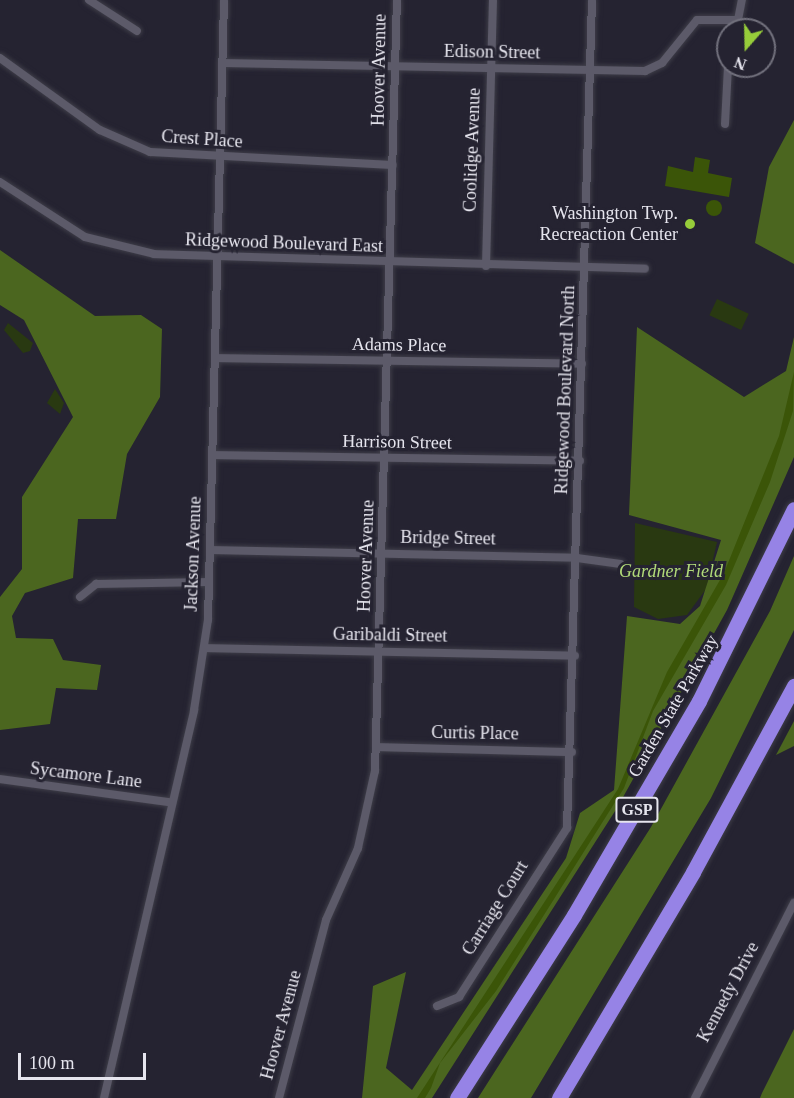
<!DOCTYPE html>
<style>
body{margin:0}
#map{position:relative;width:794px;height:1098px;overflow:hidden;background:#252331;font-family:"Times New Roman",serif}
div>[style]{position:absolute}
.green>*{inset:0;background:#293911;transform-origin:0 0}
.forest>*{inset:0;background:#4b661f}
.water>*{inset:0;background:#3b5508}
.round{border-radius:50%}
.roads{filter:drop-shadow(0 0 2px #3e3d48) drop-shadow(0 0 2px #3e3d48)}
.street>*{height:8px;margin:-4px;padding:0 4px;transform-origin:4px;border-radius:4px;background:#5c5a69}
.highway>*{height:15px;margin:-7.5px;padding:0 7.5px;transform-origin:7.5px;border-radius:7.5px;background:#9683e6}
.dots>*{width:16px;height:16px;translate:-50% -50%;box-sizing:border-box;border:3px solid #252331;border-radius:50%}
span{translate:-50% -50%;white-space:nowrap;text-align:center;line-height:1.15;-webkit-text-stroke:6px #252331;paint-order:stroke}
.shield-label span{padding:2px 4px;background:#252331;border:2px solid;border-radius:4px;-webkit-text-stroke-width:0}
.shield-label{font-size:16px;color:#e6e5ee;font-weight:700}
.street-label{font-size:18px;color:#e6e5ee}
.poi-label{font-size:18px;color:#e6e5ee}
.right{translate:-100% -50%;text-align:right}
.park-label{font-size:18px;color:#b1da79;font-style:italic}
.north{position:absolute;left:716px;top:18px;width:60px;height:60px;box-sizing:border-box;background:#252331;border:2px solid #72717d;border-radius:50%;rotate:200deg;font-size:16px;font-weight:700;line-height:24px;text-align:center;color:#e6e5ee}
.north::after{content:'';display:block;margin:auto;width:21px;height:27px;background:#96cc3a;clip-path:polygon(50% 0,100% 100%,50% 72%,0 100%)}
.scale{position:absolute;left:18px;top:1053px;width:128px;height:27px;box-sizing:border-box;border:3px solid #e6e5ee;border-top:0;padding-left:8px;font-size:18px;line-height:21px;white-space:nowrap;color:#e6e5ee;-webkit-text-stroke:4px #252331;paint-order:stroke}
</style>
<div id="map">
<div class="green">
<i style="left:717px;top:299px;width:35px;height:18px;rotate:25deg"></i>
<i style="clip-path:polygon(8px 323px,33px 343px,30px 351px,23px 353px,4px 330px)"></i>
<i style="clip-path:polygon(55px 389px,64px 403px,60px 414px,47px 403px)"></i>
<i style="clip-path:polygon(635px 523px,717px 542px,706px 589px,687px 615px,658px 619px,634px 607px)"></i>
</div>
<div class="forest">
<i style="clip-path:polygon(794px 120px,794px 264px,755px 243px,769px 167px)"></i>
<i style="clip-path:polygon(0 250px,95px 316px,141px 315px,162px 329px,160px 397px,127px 454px,116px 519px,78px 519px,73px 578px,25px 593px,12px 616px,16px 638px,53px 639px,63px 660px,101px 665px,97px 690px,56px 688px,50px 724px,0 730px,0 597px,22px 569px,22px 497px,73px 417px,24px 320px,0 305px)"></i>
<i style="clip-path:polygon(637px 327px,744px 397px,786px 371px,794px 337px,794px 457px,727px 610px,617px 808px,432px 1098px,362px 1098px,373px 986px,406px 972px,386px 1068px,412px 1090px,566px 858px,580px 813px,614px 790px,627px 616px,680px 624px,700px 606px,721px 540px,629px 515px)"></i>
<i style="clip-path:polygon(794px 556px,794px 630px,711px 798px,531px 1098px,478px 1098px,651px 827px,770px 611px)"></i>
<i style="clip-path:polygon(794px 721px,794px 746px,776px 755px)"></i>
<i style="clip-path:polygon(794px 1029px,794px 1098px,760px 1098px,762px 1093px)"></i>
</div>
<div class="water">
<i style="clip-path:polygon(695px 157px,710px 160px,708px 173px,732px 178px,729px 197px,665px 186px,668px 166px,693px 172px)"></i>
<i class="round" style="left:706px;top:200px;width:16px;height:16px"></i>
<i style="clip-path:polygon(794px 372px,793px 411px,770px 482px,726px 585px,653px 711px,624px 788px,496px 991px,440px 1063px,431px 1088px,425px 1098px,417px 1098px,618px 789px,667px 672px,724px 573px,779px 436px)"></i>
</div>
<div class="roads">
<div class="street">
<i style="left:89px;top:0;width:57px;rotate:32.9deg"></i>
<i style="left:736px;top:30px;width:31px;rotate:-79deg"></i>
<i style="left:0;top:58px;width:123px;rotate:35.8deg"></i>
<i style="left:100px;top:130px;width:55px;rotate:23.7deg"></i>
<i style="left:150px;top:152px;width:243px;rotate:3.1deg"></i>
<i style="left:223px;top:63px;width:422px;rotate:1.1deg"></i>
<i style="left:645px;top:71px;width:19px;rotate:-25deg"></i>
<i style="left:662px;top:63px;width:55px;rotate:-50.9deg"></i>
<i style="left:697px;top:20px;width:41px"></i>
<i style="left:725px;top:124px;width:58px;rotate:-87deg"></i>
<i style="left:0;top:182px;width:101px;rotate:32.9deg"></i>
<i style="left:85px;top:237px;width:71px;rotate:13.8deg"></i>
<i style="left:154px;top:254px;width:491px;rotate:1.7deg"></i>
<i style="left:486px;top:266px;width:266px;rotate:-88.5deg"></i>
<i style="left:215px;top:358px;width:367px;rotate:0.9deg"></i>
<i style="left:213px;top:455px;width:367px;rotate:0.9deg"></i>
<i style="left:210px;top:550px;width:367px;rotate:1.2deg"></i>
<i style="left:577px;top:558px;width:44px;rotate:7.8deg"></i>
<i style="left:80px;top:597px;width:21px;rotate:-39deg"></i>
<i style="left:96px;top:584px;width:113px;rotate:-1deg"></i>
<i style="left:205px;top:648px;width:370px;rotate:1.2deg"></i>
<i style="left:378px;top:747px;width:194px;rotate:1.5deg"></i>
<i style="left:0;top:779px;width:171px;rotate:7.8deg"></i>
<i style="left:437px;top:1006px;width:24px;rotate:-22deg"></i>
<i style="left:459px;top:997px;width:201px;rotate:-57.4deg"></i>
<i style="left:567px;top:828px;width:828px;rotate:-88.27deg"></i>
<i style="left:104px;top:1098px;width:398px;rotate:-76.9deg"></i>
<i style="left:194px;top:710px;width:91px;rotate:-81.2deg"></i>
<i style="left:208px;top:620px;width:620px;rotate:-88.52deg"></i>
<i style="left:279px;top:1098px;width:184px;rotate:-75.2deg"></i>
<i style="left:326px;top:920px;width:79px;rotate:-66deg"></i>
<i style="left:358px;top:848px;width:79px;rotate:-77.6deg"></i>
<i style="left:375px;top:771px;width:771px;rotate:-88.37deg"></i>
<i style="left:695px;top:1098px;width:219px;rotate:-63.1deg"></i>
</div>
<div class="highway">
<i style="left:457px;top:1098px;width:217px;rotate:-57.4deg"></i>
<i style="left:574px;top:915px;width:248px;rotate:-59.7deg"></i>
<i style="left:699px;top:701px;width:214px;rotate:-63.7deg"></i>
<i style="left:559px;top:1098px;width:263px;rotate:-59.3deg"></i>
<i style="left:693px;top:872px;width:212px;rotate:-61.5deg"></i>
</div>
</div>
<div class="dots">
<i style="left:690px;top:224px;background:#96cc3a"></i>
</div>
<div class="shield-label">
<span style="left:637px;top:810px">GSP</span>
</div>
<div class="street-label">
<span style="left:492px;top:52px;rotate:1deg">Edison Street</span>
<span style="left:379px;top:70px;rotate:-89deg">Hoover Avenue</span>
<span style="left:202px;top:139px;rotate:4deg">Crest Place</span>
<span style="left:472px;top:150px;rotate:-88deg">Coolidge Avenue</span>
<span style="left:284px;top:243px;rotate:2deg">Ridgewood Boulevard East</span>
<span style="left:399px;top:345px;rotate:1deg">Adams Place</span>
<span style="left:565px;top:390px;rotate:-88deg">Ridgewood Boulevard North</span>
<span style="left:397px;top:442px;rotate:1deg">Harrison Street</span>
<span style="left:448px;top:538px;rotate:1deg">Bridge Street</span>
<span style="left:193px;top:554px;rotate:-88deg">Jackson Avenue</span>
<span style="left:366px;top:556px;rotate:-88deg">Hoover Avenue</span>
<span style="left:390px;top:635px;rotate:1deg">Garibaldi Street</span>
<span style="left:673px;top:706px;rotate:-60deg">Garden State Parkway</span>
<span style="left:475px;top:733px;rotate:1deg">Curtis Place</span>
<span style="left:86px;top:775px;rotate:7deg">Sycamore Lane</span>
<span style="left:495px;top:908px;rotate:-58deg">Carriage Court</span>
<span style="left:728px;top:992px;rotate:-62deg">Kennedy Drive</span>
<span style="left:281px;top:1025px;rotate:-75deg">Hoover Avenue</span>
</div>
<div class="poi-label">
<span class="right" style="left:678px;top:224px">Washington Twp.<br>Recreaction Center</span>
</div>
<div class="park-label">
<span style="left:671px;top:571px">Gardner Field</span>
</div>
<div class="north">N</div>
<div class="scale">100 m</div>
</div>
